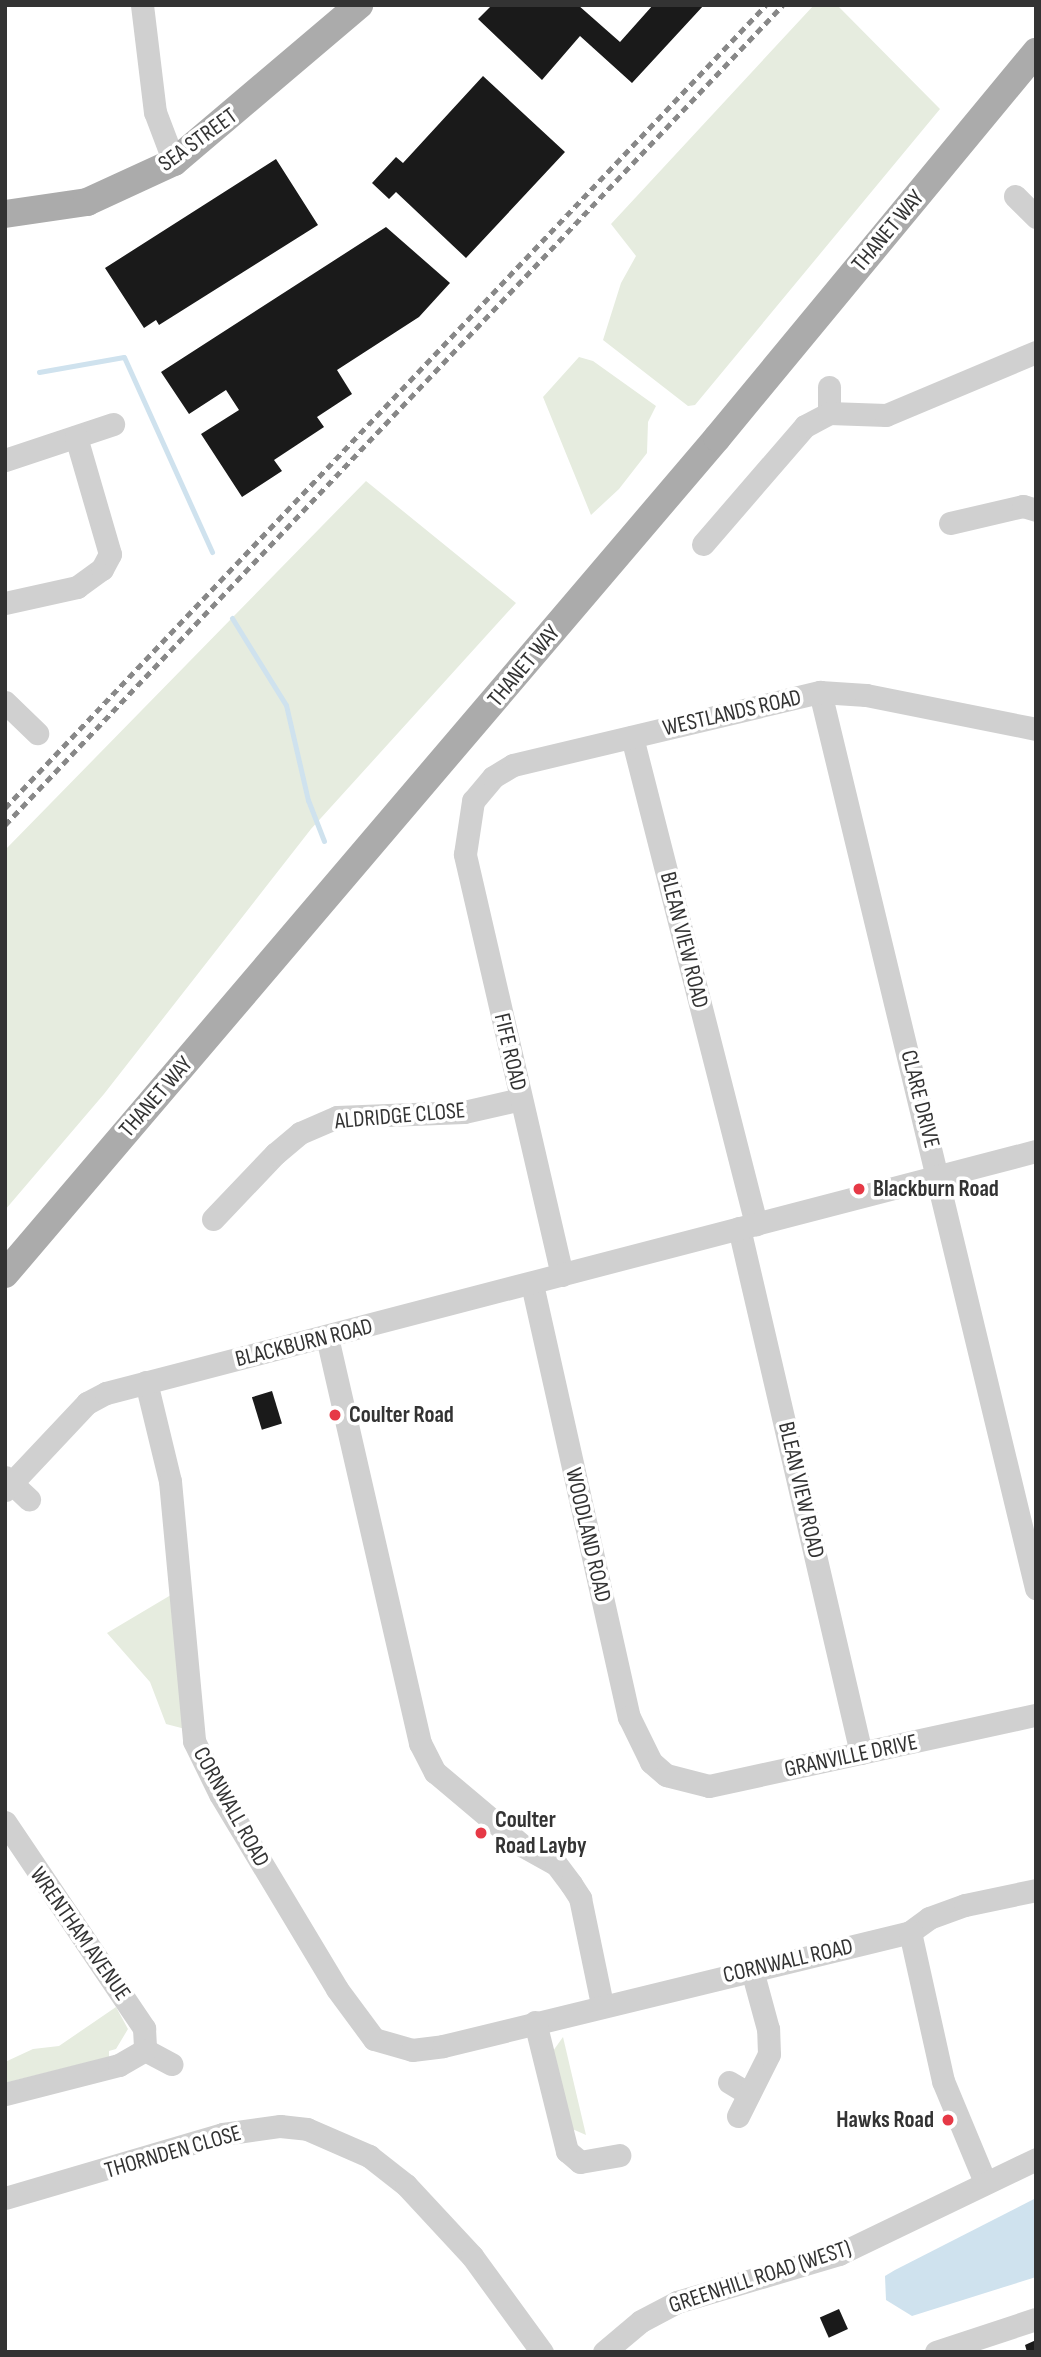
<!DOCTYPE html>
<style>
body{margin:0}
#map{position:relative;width:1041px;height:2357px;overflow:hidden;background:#fff;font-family:"Sofia Sans Condensed",sans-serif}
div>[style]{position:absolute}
.green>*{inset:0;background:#e6ecdf}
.water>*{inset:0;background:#cfe2ee}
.stream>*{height:5px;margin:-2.5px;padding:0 2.5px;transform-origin:2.5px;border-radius:2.5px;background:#cfe2ee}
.building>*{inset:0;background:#1a1a1a;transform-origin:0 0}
.minor>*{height:23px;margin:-11.5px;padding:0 11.5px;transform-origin:11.5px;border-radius:11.5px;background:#d0d0d0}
.major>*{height:28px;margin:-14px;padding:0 14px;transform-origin:14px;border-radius:14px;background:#ababab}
.rail>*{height:5px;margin-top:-2.5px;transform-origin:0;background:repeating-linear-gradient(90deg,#888 0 7px,transparent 0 12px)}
.dots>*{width:19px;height:19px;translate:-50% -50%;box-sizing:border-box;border:4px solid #fff;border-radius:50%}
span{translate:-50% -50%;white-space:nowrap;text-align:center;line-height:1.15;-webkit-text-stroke:7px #fff;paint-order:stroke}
.street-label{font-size:23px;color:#333}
.poi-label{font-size:23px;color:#333;font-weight:700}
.left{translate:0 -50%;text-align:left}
.right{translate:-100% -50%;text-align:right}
.frame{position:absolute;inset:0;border:7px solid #333;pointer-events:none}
</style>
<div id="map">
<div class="green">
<i style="clip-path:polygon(814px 5px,837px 5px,940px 109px,695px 405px,688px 406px,603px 340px,621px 283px,636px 256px,611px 224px)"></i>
<i style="clip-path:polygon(579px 357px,593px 361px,656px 406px,648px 422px,647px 453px,619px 489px,591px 515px,543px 397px)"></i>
<i style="clip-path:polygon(366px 481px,516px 603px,311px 829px,104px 1094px,5px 1210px,5px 850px)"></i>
<i style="clip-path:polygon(181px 1589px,193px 1731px,166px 1724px,150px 1682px,107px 1633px)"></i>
<i style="clip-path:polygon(116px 2007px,128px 2029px,116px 2049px,109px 2051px,109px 2057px,5px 2083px,5px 2062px,33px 2049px,59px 2046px)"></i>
<i style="clip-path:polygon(563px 2037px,586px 2135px,570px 2128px,553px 2051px)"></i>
</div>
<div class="water">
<i style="clip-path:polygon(1036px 2198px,1036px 2277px,912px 2316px,886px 2300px,885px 2276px,895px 2270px)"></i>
</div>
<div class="stream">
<i style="left:39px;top:372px;width:86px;rotate:-10deg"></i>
<i style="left:124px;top:357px;width:214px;rotate:65.7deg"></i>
<i style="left:232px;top:618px;width:102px;rotate:58.2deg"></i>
<i style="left:286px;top:705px;width:98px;rotate:77deg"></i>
<i style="left:308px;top:800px;width:44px;rotate:68.7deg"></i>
</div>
<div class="building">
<i style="clip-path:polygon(492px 5px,578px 5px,620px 42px,653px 5px,704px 5px,632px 83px,580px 36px,542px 80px,478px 19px)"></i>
<i style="clip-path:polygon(483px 76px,565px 152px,466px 258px,396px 192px,389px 199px,372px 183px,396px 157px,403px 163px)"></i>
<i style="clip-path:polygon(276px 159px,318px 225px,159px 325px,156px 320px,144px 328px,105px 268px)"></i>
<i style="clip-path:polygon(386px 227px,450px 283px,419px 317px,337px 370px,352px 394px,317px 417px,324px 427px,274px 460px,282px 471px,242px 497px,201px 434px,239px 410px,226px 390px,189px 414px,161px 372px)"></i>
<i style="left:272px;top:1391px;width:34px;height:21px;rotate:73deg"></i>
<i style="left:839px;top:2309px;width:22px;height:21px;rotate:66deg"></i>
<i style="clip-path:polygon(1036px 2340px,1036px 2352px,1027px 2352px,1025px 2345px)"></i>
</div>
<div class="minor">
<i style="left:142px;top:5px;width:108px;rotate:83.1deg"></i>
<i style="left:155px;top:112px;width:53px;rotate:69.2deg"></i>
<i style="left:1015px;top:196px;width:30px;rotate:45deg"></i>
<i style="left:829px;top:387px;width:26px;rotate:90deg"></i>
<i style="left:5px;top:460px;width:114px;rotate:-18.4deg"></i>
<i style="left:950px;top:523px;width:75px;rotate:-13.1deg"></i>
<i style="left:1023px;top:506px;width:14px;rotate:17deg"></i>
<i style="left:703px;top:544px;width:156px;rotate:-49.2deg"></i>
<i style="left:805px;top:426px;width:27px;rotate:-28deg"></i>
<i style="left:829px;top:413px;width:57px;rotate:2deg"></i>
<i style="left:886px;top:415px;width:163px;rotate:-22.8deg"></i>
<i style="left:5px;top:603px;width:74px;rotate:-12.5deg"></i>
<i style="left:77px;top:587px;width:31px;rotate:-36deg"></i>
<i style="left:102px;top:569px;width:17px;rotate:-62deg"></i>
<i style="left:110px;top:554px;width:122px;rotate:-106.2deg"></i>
<i style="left:820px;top:692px;width:922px;rotate:76.45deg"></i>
<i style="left:5px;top:702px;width:45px;rotate:44.1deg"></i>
<i style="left:632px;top:737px;width:503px;rotate:75.71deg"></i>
<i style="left:213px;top:1219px;width:90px;rotate:-46.4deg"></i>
<i style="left:275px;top:1154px;width:33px;rotate:-40deg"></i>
<i style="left:300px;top:1133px;width:40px;rotate:-23.4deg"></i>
<i style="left:337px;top:1117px;width:127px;rotate:-2.3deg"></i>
<i style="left:464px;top:1112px;width:58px;rotate:-12.8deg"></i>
<i style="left:739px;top:1228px;width:539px;rotate:76.92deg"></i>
<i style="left:562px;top:1275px;width:432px;rotate:-103deg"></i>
<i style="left:465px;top:854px;width:54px;rotate:-81.4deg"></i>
<i style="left:473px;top:801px;width:31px;rotate:-50deg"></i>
<i style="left:493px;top:777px;width:23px;rotate:-31deg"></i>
<i style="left:513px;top:765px;width:316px;rotate:-13.4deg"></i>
<i style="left:820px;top:692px;width:46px;rotate:3.7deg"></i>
<i style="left:866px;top:695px;width:173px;rotate:11.3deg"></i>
<i style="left:532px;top:1284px;width:444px;rotate:77.4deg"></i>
<i style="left:629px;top:1717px;width:50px;rotate:63.9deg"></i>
<i style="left:651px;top:1762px;width:20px;rotate:41deg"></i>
<i style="left:666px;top:1775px;width:44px;rotate:14.3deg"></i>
<i style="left:709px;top:1786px;width:335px;rotate:-12.3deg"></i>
<i style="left:327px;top:1337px;width:417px;rotate:77.1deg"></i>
<i style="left:420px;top:1743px;width:33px;rotate:63deg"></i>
<i style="left:435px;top:1772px;width:115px;rotate:40.1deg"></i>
<i style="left:523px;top:1846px;width:38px;rotate:29deg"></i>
<i style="left:556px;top:1864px;width:25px;rotate:53deg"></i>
<i style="left:571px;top:1884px;width:17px;rotate:57deg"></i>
<i style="left:580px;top:1898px;width:108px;rotate:78.3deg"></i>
<i style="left:146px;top:1382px;width:102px;rotate:76.4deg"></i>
<i style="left:170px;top:1481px;width:261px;rotate:84.7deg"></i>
<i style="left:194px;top:1741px;width:59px;rotate:63.9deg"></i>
<i style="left:220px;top:1794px;width:227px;rotate:59deg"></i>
<i style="left:337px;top:1989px;width:62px;rotate:53.5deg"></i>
<i style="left:374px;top:2039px;width:40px;rotate:16deg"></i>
<i style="left:412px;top:2050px;width:31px;rotate:-7deg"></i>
<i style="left:443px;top:2046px;width:481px;rotate:-13.7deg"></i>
<i style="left:910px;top:1932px;width:24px;rotate:-36deg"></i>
<i style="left:929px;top:1918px;width:38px;rotate:-20deg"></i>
<i style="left:965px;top:1905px;width:73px;rotate:-11.9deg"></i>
<i style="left:5px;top:1477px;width:33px;rotate:43deg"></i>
<i style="left:5px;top:1490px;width:120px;rotate:-46.7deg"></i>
<i style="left:87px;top:1403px;width:21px;rotate:-28deg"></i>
<i style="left:106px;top:1393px;width:961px;rotate:-14.59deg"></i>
<i style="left:5px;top:1822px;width:249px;rotate:56deg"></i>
<i style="left:144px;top:2028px;width:22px;rotate:87deg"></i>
<i style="left:145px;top:2050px;width:30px;rotate:28deg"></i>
<i style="left:910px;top:1932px;width:153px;rotate:77.5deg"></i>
<i style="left:943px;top:2081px;width:109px;rotate:67.4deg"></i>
<i style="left:535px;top:2022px;width:133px;rotate:76.1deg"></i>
<i style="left:567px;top:2151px;width:17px;rotate:40deg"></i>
<i style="left:580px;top:2162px;width:40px;rotate:-10deg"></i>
<i style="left:729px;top:2082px;width:23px;rotate:31deg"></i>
<i style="left:5px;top:2094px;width:118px;rotate:-14.3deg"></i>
<i style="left:119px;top:2065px;width:30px;rotate:-30deg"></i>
<i style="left:738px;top:2116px;width:69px;rotate:-63.4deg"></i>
<i style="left:769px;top:2054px;width:25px;rotate:-92deg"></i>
<i style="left:768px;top:2029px;width:61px;rotate:-105.2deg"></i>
<i style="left:5px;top:2198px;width:227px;rotate:-16.4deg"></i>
<i style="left:223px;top:2134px;width:58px;rotate:-8deg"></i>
<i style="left:280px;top:2126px;width:27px;rotate:6deg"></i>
<i style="left:307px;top:2129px;width:68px;rotate:23.5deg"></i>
<i style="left:369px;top:2156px;width:47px;rotate:38.1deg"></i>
<i style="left:406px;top:2185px;width:97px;rotate:47.1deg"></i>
<i style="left:472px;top:2256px;width:119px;rotate:53.9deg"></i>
<i style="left:604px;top:2352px;width:48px;rotate:-40deg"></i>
<i style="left:641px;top:2321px;width:41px;rotate:-27.8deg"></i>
<i style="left:677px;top:2302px;width:169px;rotate:-16.5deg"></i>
<i style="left:839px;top:2254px;width:219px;rotate:-25.7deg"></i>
<i style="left:936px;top:2352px;width:105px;rotate:-18.3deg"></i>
</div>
<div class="major">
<i style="left:5px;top:214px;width:83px;rotate:-8.3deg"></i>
<i style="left:87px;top:202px;width:96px;rotate:-24.7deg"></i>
<i style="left:174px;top:162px;width:243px;rotate:-40.3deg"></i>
<i style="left:5px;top:1274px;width:1098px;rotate:-49.58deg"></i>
<i style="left:717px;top:438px;width:501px;rotate:-50.43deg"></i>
</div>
<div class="rail">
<i style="left:5px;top:808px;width:1106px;rotate:-46.54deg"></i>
<i style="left:5px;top:825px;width:1130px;rotate:-46.51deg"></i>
</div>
<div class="dots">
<i style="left:859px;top:1189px;background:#e63946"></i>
<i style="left:335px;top:1415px;background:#e63946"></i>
<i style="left:481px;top:1833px;background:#e63946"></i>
<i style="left:948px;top:2120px;background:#e63946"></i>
</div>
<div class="street-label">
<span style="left:198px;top:140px;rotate:-36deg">SEA STREET</span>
<span style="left:888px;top:231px;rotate:-50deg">THANET WAY</span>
<span style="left:524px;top:666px;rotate:-50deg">THANET WAY</span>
<span style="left:732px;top:713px;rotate:-13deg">WESTLANDS ROAD</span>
<span style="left:684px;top:940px;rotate:76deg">BLEAN VIEW ROAD</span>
<span style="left:510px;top:1052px;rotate:77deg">FIFE ROAD</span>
<span style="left:156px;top:1097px;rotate:-49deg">THANET WAY</span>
<span style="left:920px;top:1099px;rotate:76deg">CLARE DRIVE</span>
<span style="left:400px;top:1116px;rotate:-5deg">ALDRIDGE CLOSE</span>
<span style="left:304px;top:1343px;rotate:-14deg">BLACKBURN ROAD</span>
<span style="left:801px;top:1490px;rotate:77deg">BLEAN VIEW ROAD</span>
<span style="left:588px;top:1535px;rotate:77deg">WOODLAND ROAD</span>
<span style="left:851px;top:1756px;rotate:-12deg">GRANVILLE DRIVE</span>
<span style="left:231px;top:1807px;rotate:61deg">CORNWALL ROAD</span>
<span style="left:80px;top:1934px;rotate:55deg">WRENTHAM AVENUE</span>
<span style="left:788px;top:1961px;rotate:-13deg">CORNWALL ROAD</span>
<span style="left:173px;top:2152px;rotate:-16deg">THORNDEN CLOSE</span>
<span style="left:760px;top:2277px;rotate:-18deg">GREENHILL ROAD (WEST)</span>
</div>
<div class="poi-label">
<span class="left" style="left:873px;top:1189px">Blackburn Road</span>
<span class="left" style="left:349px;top:1415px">Coulter Road</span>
<span class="left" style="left:495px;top:1833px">Coulter<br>Road Layby</span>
<span class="right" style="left:934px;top:2120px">Hawks Road</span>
</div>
<div class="frame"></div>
</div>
